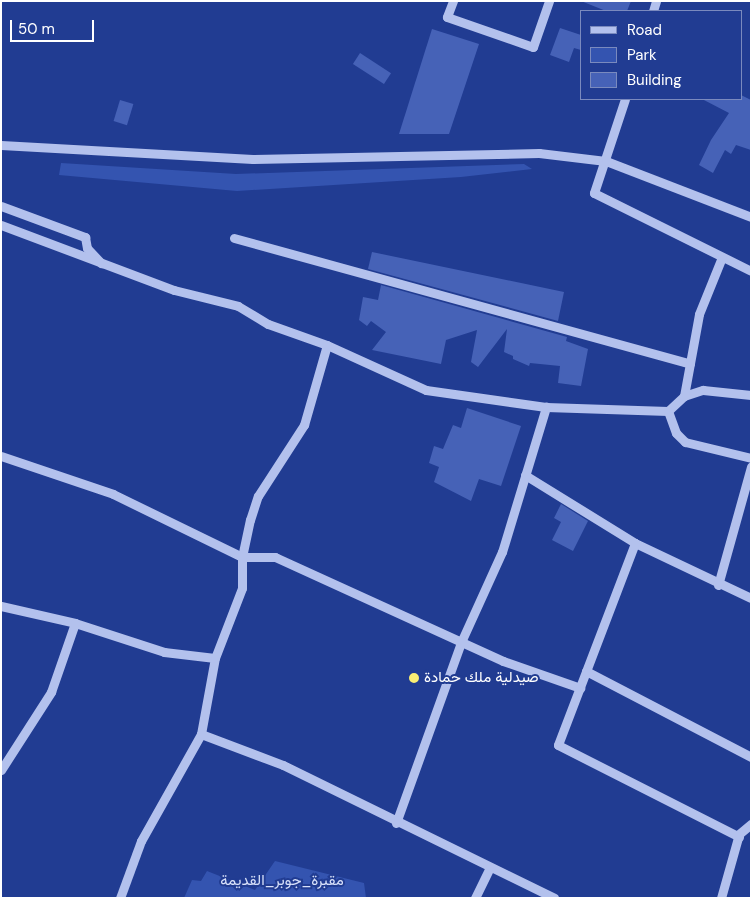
<!DOCTYPE html>
<meta charset="utf-8">
<style>
body{margin:0}
#map{position:relative;width:752px;height:899px;overflow:hidden;background:#213c92;font-family:"DM Sans",Vazirmatn,sans-serif}
div>[style]{position:absolute}
.green>*{inset:0;background:#3454b0}
.building>*{inset:0;background:#4662b7;transform-origin:0 0}
.minor>*{height:9px;margin:-4.5px;padding:0 4.5px;transform-origin:4.5px;border-radius:4.5px;background:#b3c1ed}
.dots>*{width:14px;height:14px;translate:-50% -50%;box-sizing:border-box;border:2px solid #213c92;border-radius:50%}
span{translate:-50% -50%;white-space:nowrap;text-align:center;line-height:1.15;-webkit-text-stroke:4px #213c92;paint-order:stroke}
.poi-label{font-size:15px;color:#fff}
.left{translate:0 -50%;text-align:left}
.park-label{font-size:15px;color:#d8e1fa}
.frame{position:absolute;inset:0;border:2px solid #fff;pointer-events:none}
.legend{position:absolute;left:580px;top:10px;width:162px;height:90px;box-sizing:border-box;background:#213c92;border:1px solid #7a8abe;margin:0;padding:6px 9px;list-style:none;font-size:15px;color:#fff}
.legend li{display:flex;align-items:center;gap:10px;height:25px}
.legend b{width:25px;border:1px solid #7a8abe}
.scale{position:absolute;left:10px;top:20px;width:84px;height:22px;box-sizing:border-box;border:2px solid #fff;border-top:0;padding-left:6px;font-size:15px;line-height:18px;white-space:nowrap;color:#fff;-webkit-text-stroke:4px #213c92;paint-order:stroke}
</style>
<div id="map">
<div class="green">
<i style="clip-path:polygon(61px 163px,236px 174px,524px 164px,532px 169px,461px 177px,237px 191px,59px 175px)"></i>
<i style="clip-path:polygon(275px 861px,364px 883px,366px 898px,184px 898px,192px 880px,201px 881px,207px 871px,255px 890px)"></i>
</div>
<div class="building">
<i style="clip-path:polygon(581px 1px,631px 1px,627px 11px,606px 11px)"></i>
<i style="clip-path:polygon(560px 28px,581px 35px,581px 50px,574px 48px,569px 62px,550px 55px)"></i>
<i style="clip-path:polygon(432px 29px,479px 44px,449px 134px,399px 134px)"></i>
<i style="left:360px;top:53px;width:37px;height:13px;rotate:33deg"></i>
<i style="clip-path:polygon(741px 95px,751px 100px,751px 150px,736px 145px,731px 154px,725px 150px,713px 173px,699px 165px,711px 140px,729px 113px,702px 99px,741px 99px)"></i>
<i style="left:120px;top:100px;width:14px;height:22px;rotate:17deg"></i>
<i style="clip-path:polygon(372px 252px,564px 292px,558px 321px,368px 269px)"></i>
<i style="clip-path:polygon(381px 285px,567px 337px,566px 341px,588px 349px,581px 386px,558px 383px,560px 366px,530px 363px,529px 366px,513px 359px,513px 356px,504px 352px,507px 329px,478px 367px,471px 362px,477px 330px,446px 340px,441px 364px,372px 350px,386px 332px,371px 321px,367px 326px,359px 320px,363px 297px,378px 300px)"></i>
<i style="clip-path:polygon(467px 408px,521px 426px,501px 486px,479px 479px,471px 501px,434px 482px,439px 467px,429px 463px,434px 446px,443px 449px,453px 425px,461px 428px)"></i>
<i style="clip-path:polygon(561px 504px,588px 521px,573px 551px,552px 540px,561px 522px,554px 518px)"></i>
</div>
<div class="minor">
<i style="left:453px;top:1px;width:17px;rotate:111deg"></i>
<i style="left:447px;top:17px;width:91px;rotate:19.2deg"></i>
<i style="left:533px;top:47px;width:49px;rotate:-70.8deg"></i>
<i style="left:653px;top:11px;width:10px;rotate:-73deg"></i>
<i style="left:625px;top:99px;width:99px;rotate:108.3deg"></i>
<i style="left:594px;top:193px;width:175px;rotate:26.4deg"></i>
<i style="left:1px;top:145px;width:252px;rotate:3.2deg"></i>
<i style="left:253px;top:159px;width:286px;rotate:-1.2deg"></i>
<i style="left:539px;top:153px;width:67px;rotate:6.8deg"></i>
<i style="left:606px;top:161px;width:155px;rotate:21.1deg"></i>
<i style="left:1px;top:206px;width:90px;rotate:20.3deg"></i>
<i style="left:85px;top:237px;width:11px;rotate:80deg"></i>
<i style="left:87px;top:248px;width:21px;rotate:47deg"></i>
<i style="left:1px;top:225px;width:185px;rotate:20.6deg"></i>
<i style="left:174px;top:290px;width:66px;rotate:14deg"></i>
<i style="left:238px;top:306px;width:35px;rotate:31deg"></i>
<i style="left:268px;top:324px;width:63px;rotate:19.6deg"></i>
<i style="left:327px;top:345px;width:109px;rotate:24.4deg"></i>
<i style="left:426px;top:390px;width:121px;rotate:8.1deg"></i>
<i style="left:546px;top:407px;width:122px;rotate:1.9deg"></i>
<i style="left:668px;top:411px;width:22px;rotate:-43deg"></i>
<i style="left:684px;top:396px;width:20px;rotate:-18deg"></i>
<i style="left:703px;top:390px;width:48px;rotate:5.9deg"></i>
<i style="left:234px;top:238px;width:473px;rotate:15.4deg"></i>
<i style="left:684px;top:396px;width:83px;rotate:-79.6deg"></i>
<i style="left:699px;top:314px;width:61px;rotate:-68deg"></i>
<i style="left:668px;top:411px;width:23px;rotate:70deg"></i>
<i style="left:676px;top:433px;width:13px;rotate:45deg"></i>
<i style="left:685px;top:442px;width:68px;rotate:13.6deg"></i>
<i style="left:1px;top:456px;width:118px;rotate:18.7deg"></i>
<i style="left:113px;top:494px;width:144px;rotate:26deg"></i>
<i style="left:242px;top:557px;width:33px"></i>
<i style="left:275px;top:557px;width:251px;rotate:24.5deg"></i>
<i style="left:503px;top:661px;width:82px;rotate:19.3deg"></i>
<i style="left:525px;top:475px;width:129px;rotate:31.7deg"></i>
<i style="left:635px;top:543px;width:128px;rotate:25.4deg"></i>
<i style="left:635px;top:543px;width:216px;rotate:110.9deg"></i>
<i style="left:558px;top:745px;width:203px;rotate:26.9deg"></i>
<i style="left:718px;top:585px;width:123px;rotate:-74.4deg"></i>
<i style="left:1px;top:606px;width:76px;rotate:12.9deg"></i>
<i style="left:75px;top:623px;width:94px;rotate:18deg"></i>
<i style="left:164px;top:652px;width:51px;rotate:6.7deg"></i>
<i style="left:586px;top:671px;width:186px;rotate:27.5deg"></i>
<i style="left:201px;top:734px;width:77px;rotate:-79.6deg"></i>
<i style="left:215px;top:658px;width:75px;rotate:-68.9deg"></i>
<i style="left:242px;top:588px;width:31px;rotate:-90deg"></i>
<i style="left:242px;top:557px;width:38px;rotate:-78deg"></i>
<i style="left:250px;top:520px;width:25px;rotate:-72deg"></i>
<i style="left:258px;top:496px;width:85px;rotate:-57.1deg"></i>
<i style="left:304px;top:425px;width:83px;rotate:-74deg"></i>
<i style="left:1px;top:770px;width:93px;rotate:-57.3deg"></i>
<i style="left:51px;top:692px;width:73px;rotate:-70.8deg"></i>
<i style="left:396px;top:823px;width:195px;rotate:-70.2deg"></i>
<i style="left:462px;top:640px;width:97px;rotate:-65.6deg"></i>
<i style="left:502px;top:552px;width:152px;rotate:-73.1deg"></i>
<i style="left:120px;top:898px;width:61px;rotate:-69.8deg"></i>
<i style="left:141px;top:841px;width:123px;rotate:-60.7deg"></i>
<i style="left:201px;top:734px;width:88px;rotate:20.7deg"></i>
<i style="left:283px;top:765px;width:302px;rotate:26.1deg"></i>
<i style="left:475px;top:898px;width:32px;rotate:-64deg"></i>
<i style="left:721px;top:898px;width:66px;rotate:-74.3deg"></i>
<i style="left:739px;top:834px;width:16px;rotate:-40deg"></i>
</div>
<div class="dots">
<i style="left:414px;top:678px;background:#faee74"></i>
</div>
<div class="poi-label">
<span class="left" style="left:424px;top:678px">صيدلية ملك حمادة</span>
</div>
<div class="park-label">
<span style="left:282px;top:881px">مقبرة_جوبر_القديمة</span>
</div>
<div class="frame"></div>
<ul class="legend">
<li><b style="height:6px;background:#b3c1ed"></b>Road</li>
<li><b style="height:14px;background:#3454b0"></b>Park</li>
<li><b style="height:14px;background:#4662b7"></b>Building</li>
</ul>
<div class="scale">50 m</div>
</div>
